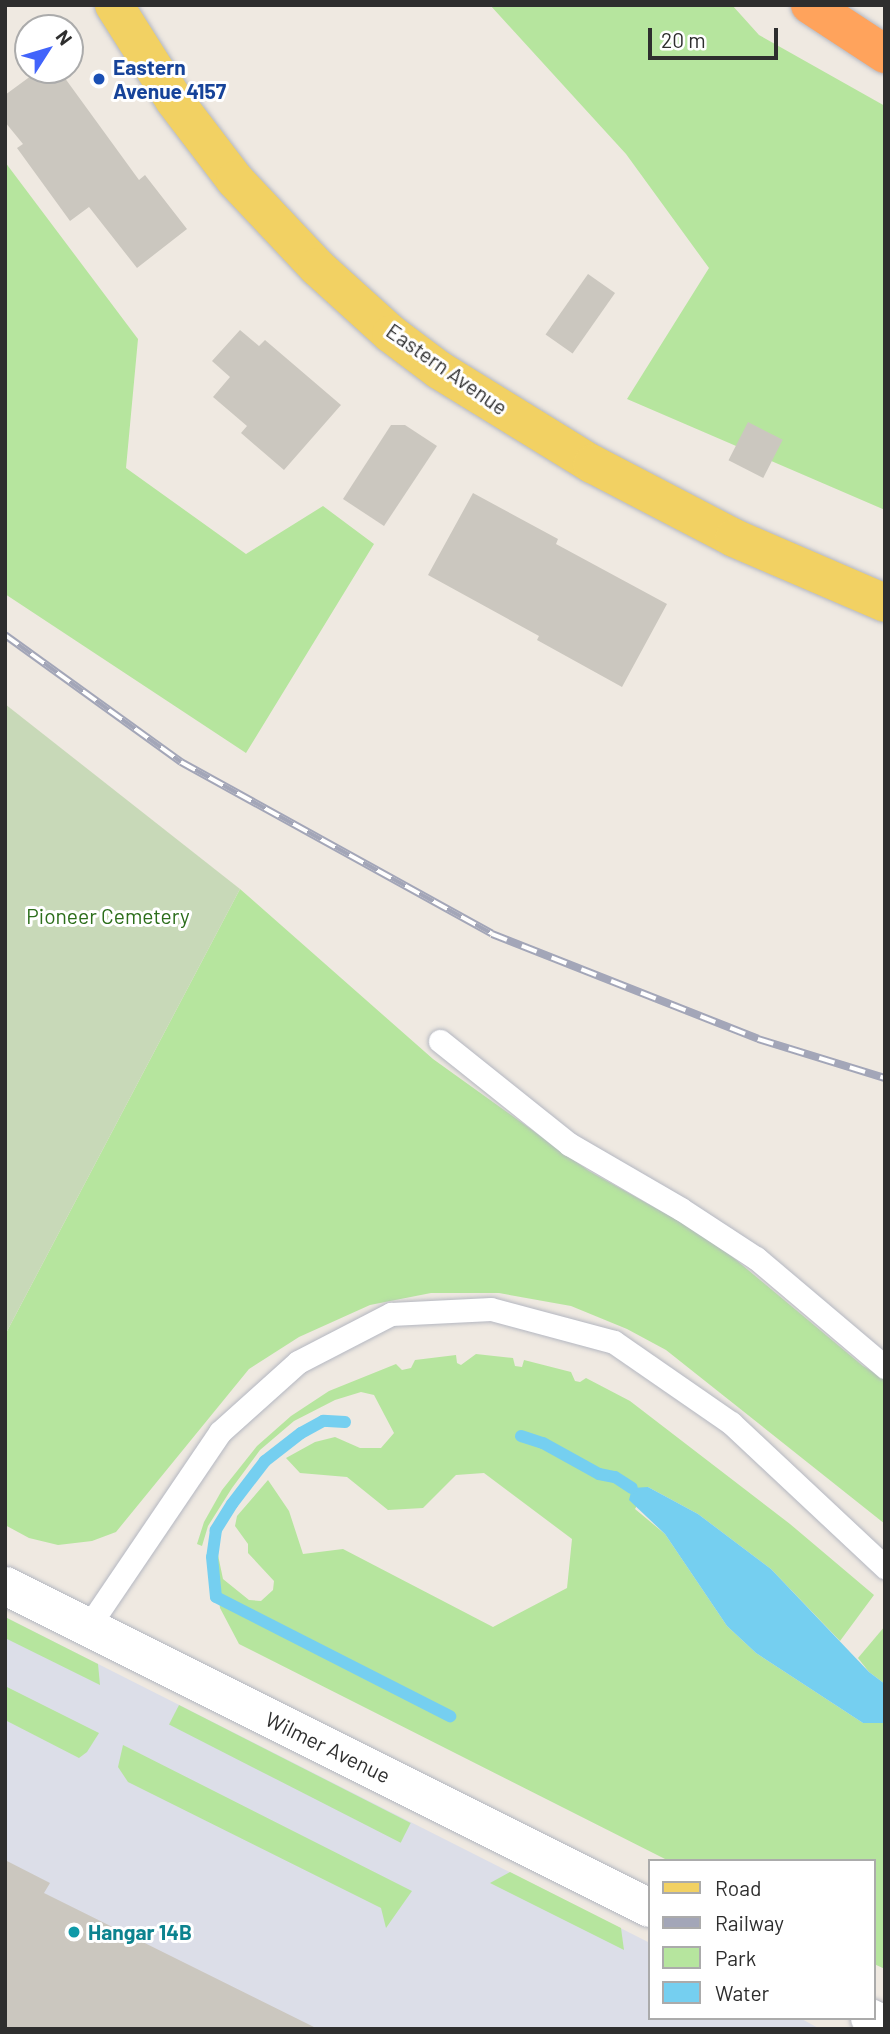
<!DOCTYPE html>
<style>
body{margin:0}
#map{position:relative;width:890px;height:2034px;overflow:hidden;background:#efe9e1;font-family:Barlow,sans-serif}
div>[style]{position:absolute}
.airport>*{inset:0;background:#dcdee8}
.green>*{inset:0;background:#b6e59e;transform-origin:0 0}
.cemetery>*{inset:0;background:#c8d9b8}
.water>*{inset:0;background:#75cff0}
.stream>*{height:12px;margin:-6px;padding:0 6px;transform-origin:6px;border-radius:6px;background:#75cff0}
.building>*{inset:0;background:#cbc7bf;transform-origin:0 0}
.roads{filter:drop-shadow(0 0 2px #b4b7c1) drop-shadow(0 0 2px #b4b7c1)}
.lane>*{height:23px;margin:-11.5px;padding:0 11.5px;transform-origin:11.5px;border-radius:11.5px;background:#fff}
.secondary>*{height:38px;margin:-19px;padding:0 19px;transform-origin:19px;border-radius:19px;background:#fff}
.primary>*{height:38px;margin:-19px;padding:0 19px;transform-origin:19px;border-radius:19px;background:#f2d163}
.highway>*{height:38px;margin:-19px;padding:0 19px;transform-origin:19px;border-radius:19px;background:#ffa35c}
.rail>*{height:8px;margin-top:-4px;transform-origin:0;background:repeating-linear-gradient(90deg,#fff 0 16px,#a3a6b8 0 32px);box-sizing:border-box;border-block:2px solid #a3a6b8}
.dots>*{width:19px;height:19px;translate:-50% -50%;box-sizing:border-box;border:4px solid #fff;border-radius:50%}
span{translate:-50% -50%;white-space:nowrap;text-align:center;line-height:1.15;-webkit-text-stroke:6px #fff;paint-order:stroke}
.transit-label{font-size:21px;color:#164399;font-weight:700}
.left{translate:0 -50%;text-align:left}
.street-label{font-size:21px;color:#2e2e2e}
.park-label{font-size:21px;color:#2c6e1b}
.culture-label{font-size:21px;color:#0d838f;font-weight:700}
.frame{position:absolute;inset:0;border:7px solid #2e2e2e;pointer-events:none}
.legend{position:absolute;left:648px;top:1859px;width:228px;height:161px;box-sizing:border-box;background:#fff;border:2px solid #ababab;margin:0;padding:9px 12px;list-style:none;font-size:21px;color:#2e2e2e}
.legend li{display:flex;align-items:center;gap:14px;height:35px}
.legend b{width:35px;border:2px solid #ababab}
.north{position:absolute;left:14px;top:14px;width:70px;height:70px;box-sizing:border-box;background:#fff;border:2px solid #ababab;border-radius:50%;rotate:53deg;font-size:19px;font-weight:700;line-height:28px;text-align:center;color:#2e2e2e}
.north::after{content:'';display:block;margin:auto;width:24px;height:32px;background:#4264fb;clip-path:polygon(50% 0,100% 100%,50% 72%,0 100%)}
.scale{position:absolute;left:648px;top:28px;width:130px;height:32px;box-sizing:border-box;border:4px solid #2e2e2e;border-top:0;padding-left:9px;font-size:21px;line-height:24px;white-space:nowrap;color:#2e2e2e;-webkit-text-stroke:5px #fff;paint-order:stroke}
</style>
<div id="map">
<div class="airport">
<i style="clip-path:polygon(5px 1617px,650px 1943px,650px 2018px,800px 2018px,820px 2029px,5px 2029px)"></i>
</div>
<div class="green">
<i style="clip-path:polygon(490px 5px,732px 5px,759px 35px,885px 106px,885px 510px,627px 399px,709px 268px,626px 154px)"></i>
<i style="clip-path:polygon(5px 162px,138px 339px,126px 468px,246px 554px,323px 506px,374px 544px,246px 753px,5px 594px)"></i>
<i style="clip-path:polygon(240px 889px,433px 1059px,589px 1171px,711px 1239px,863px 1366px,885px 1379px,885px 1524px,666px 1350px,627px 1329px,571px 1306px,499px 1293px,431px 1293px,370px 1305px,299px 1337px,249px 1369px,116px 1532px,92px 1541px,58px 1545px,29px 1538px,5px 1525px,5px 1335px)"></i>
<i style="clip-path:polygon(476px 1354px,513px 1358px,515px 1366px,522px 1367px,524px 1360px,571px 1372px,575px 1381px,580px 1382px,586px 1378px,630px 1401px,790px 1524px,874px 1595px,840px 1641px,771px 1569px,698px 1514px,648px 1487px,635px 1509px,665px 1534px,727px 1626px,756px 1653px,863px 1723px,885px 1723px,885px 1969px,874px 1964px,874px 1861px,669px 1861px,239px 1644px,220px 1608px,214px 1556px,218px 1555px,223px 1579px,249px 1600px,261px 1601px,273px 1590px,274px 1581px,248px 1553px,248px 1544px,235px 1526px,237px 1516px,268px 1480px,289px 1511px,303px 1554px,343px 1549px,493px 1627px,567px 1588px,572px 1539px,484px 1473px,456px 1475px,423px 1508px,388px 1510px,347px 1477px,300px 1473px,286px 1458px,315px 1442px,335px 1437px,360px 1448px,381px 1448px,394px 1433px,374px 1395px,361px 1392px,335px 1400px,294px 1421px,260px 1450px,232px 1488px,208px 1526px,202px 1546px,197px 1544px,204px 1522px,222px 1490px,257px 1446px,291px 1416px,329px 1391px,396px 1364px,402px 1370px,411px 1368px,415px 1360px,456px 1355px,457px 1363px,461px 1365px)"></i>
<i style="clip-path:polygon(5px 1617px,98px 1664px,100px 1685px,5px 1638px)"></i>
<i style="clip-path:polygon(885px 1626px,885px 1684px,869px 1672px,858px 1658px)"></i>
<i style="clip-path:polygon(5px 1686px,99px 1733px,87px 1752px,79px 1758px,5px 1720px)"></i>
<i style="left:179px;top:1705px;width:260px;height:22px;rotate:27deg"></i>
<i style="clip-path:polygon(123px 1745px,408px 1889px,412px 1891px,386px 1928px,381px 1908px,128px 1782px,118px 1767px)"></i>
<i style="clip-path:polygon(510px 1872px,621px 1928px,624px 1950px,490px 1883px)"></i>
</div>
<div class="cemetery">
<i style="clip-path:polygon(5px 704px,240px 889px,5px 1335px)"></i>
</div>
<div class="water">
<i style="clip-path:polygon(648px 1487px,698px 1514px,771px 1569px,869px 1672px,885px 1684px,885px 1723px,863px 1723px,756px 1653px,727px 1626px,665px 1534px,629px 1500px,632px 1488px)"></i>
</div>
<div class="stream">
<i style="left:345px;top:1422px;width:22px;rotate:-177deg"></i>
<i style="left:323px;top:1421px;width:25px;rotate:151deg"></i>
<i style="left:301px;top:1433px;width:46px;rotate:142.1deg"></i>
<i style="left:265px;top:1461px;width:54px;rotate:127.5deg"></i>
<i style="left:232px;top:1504px;width:31px;rotate:122deg"></i>
<i style="left:216px;top:1530px;width:27px;rotate:98deg"></i>
<i style="left:212px;top:1557px;width:40px;rotate:84.3deg"></i>
<i style="left:216px;top:1597px;width:263px;rotate:27deg"></i>
<i style="left:521px;top:1436px;width:23px;rotate:18deg"></i>
<i style="left:543px;top:1443px;width:64px;rotate:29deg"></i>
<i style="left:599px;top:1474px;width:16px;rotate:11deg"></i>
<i style="left:615px;top:1477px;width:20px;rotate:33deg"></i>
</div>
<div class="building">
<i style="clip-path:polygon(39px 70px,59px 70px,139px 180px,145px 175px,187px 229px,137px 268px,89px 207px,70px 221px,17px 148px,23px 144px,5px 122px,5px 95px)"></i>
<i style="left:588px;top:274px;width:33px;height:74px;rotate:35deg"></i>
<i style="clip-path:polygon(240px 330px,259px 346px,265px 340px,341px 405px,284px 470px,241px 433px,247px 426px,213px 397px,230px 377px,212px 361px)"></i>
<i style="left:748px;top:422px;width:39px;height:43px;rotate:27deg"></i>
<i style="clip-path:polygon(391px 425px,405px 425px,437px 446px,384px 526px,343px 499px)"></i>
<i style="clip-path:polygon(473px 493px,558px 539px,556px 544px,667px 604px,622px 687px,537px 640px,539px 636px,428px 575px)"></i>
<i style="clip-path:polygon(5px 1860px,50px 1883px,44px 1893px,318px 2029px,5px 2029px)"></i>
</div>
<div class="roads">
<div class="lane">
<i style="left:440px;top:1041px;width:165px;rotate:38.6deg"></i>
<i style="left:569px;top:1144px;width:129px;rotate:30.1deg"></i>
<i style="left:681px;top:1209px;width:90px;rotate:33.2deg"></i>
<i style="left:756px;top:1258px;width:169px;rotate:40.2deg"></i>
<i style="left:88px;top:1627px;width:235px;rotate:-55.9deg"></i>
<i style="left:220px;top:1432px;width:105px;rotate:-41.9deg"></i>
<i style="left:298px;top:1362px;width:105px;rotate:-27.3deg"></i>
<i style="left:391px;top:1314px;width:100px;rotate:-2.9deg"></i>
<i style="left:491px;top:1309px;width:127px;rotate:15deg"></i>
<i style="left:614px;top:1342px;width:142px;rotate:34.7deg"></i>
<i style="left:731px;top:1423px;width:211px;rotate:43.1deg"></i>
</div>
<div class="secondary">
<i style="left:5px;top:1586px;width:721px;rotate:26.53deg"></i>
<i style="left:870px;top:2018px;width:17px;rotate:25deg"></i>
</div>
<div class="primary">
<i style="left:114px;top:5px;width:112px;rotate:57.7deg"></i>
<i style="left:174px;top:100px;width:101px;rotate:52.7deg"></i>
<i style="left:235px;top:180px;width:120px;rotate:46.7deg"></i>
<i style="left:317px;top:267px;width:100px;rotate:42.2deg"></i>
<i style="left:391px;top:334px;width:60px;rotate:36.9deg"></i>
<i style="left:439px;top:370px;width:180px;rotate:31.6deg"></i>
<i style="left:592px;top:464px;width:160px;rotate:27.5deg"></i>
<i style="left:734px;top:538px;width:164px;rotate:23.3deg"></i>
</div>
<div class="highway">
<i style="left:810px;top:5px;width:90px;rotate:33.2deg"></i>
</div>
</div>
<div class="rail">
<i style="left:5px;top:635px;width:217px;rotate:35.8deg"></i>
<i style="left:181px;top:762px;width:355px;rotate:28.9deg"></i>
<i style="left:492px;top:934px;width:286px;rotate:21.5deg"></i>
<i style="left:758px;top:1039px;width:133px;rotate:17.1deg"></i>
</div>
<div class="dots">
<i style="left:99px;top:79px;background:#1a4fb4"></i>
<i style="left:74px;top:1932px;background:#0f9aa8"></i>
</div>
<div class="transit-label">
<span class="left" style="left:113px;top:79px">Eastern<br>Avenue 4157</span>
</div>
<div class="street-label">
<span style="left:447px;top:369px;rotate:35deg">Eastern Avenue</span>
<span style="left:328px;top:1747px;rotate:26deg">Wilmer Avenue</span>
</div>
<div class="park-label">
<span style="left:108px;top:916px">Pioneer Cemetery</span>
</div>
<div class="culture-label">
<span class="left" style="left:88px;top:1932px">Hangar 14B</span>
</div>
<div class="frame"></div>
<ul class="legend">
<li><b style="height:9px;background:#f2d163"></b>Road</li>
<li><b style="height:9px;background:#a3a6b8"></b>Railway</li>
<li><b style="height:19px;background:#b6e59e"></b>Park</li>
<li><b style="height:19px;background:#75cff0"></b>Water</li>
</ul>
<div class="north">N</div>
<div class="scale">20 m</div>
</div>
